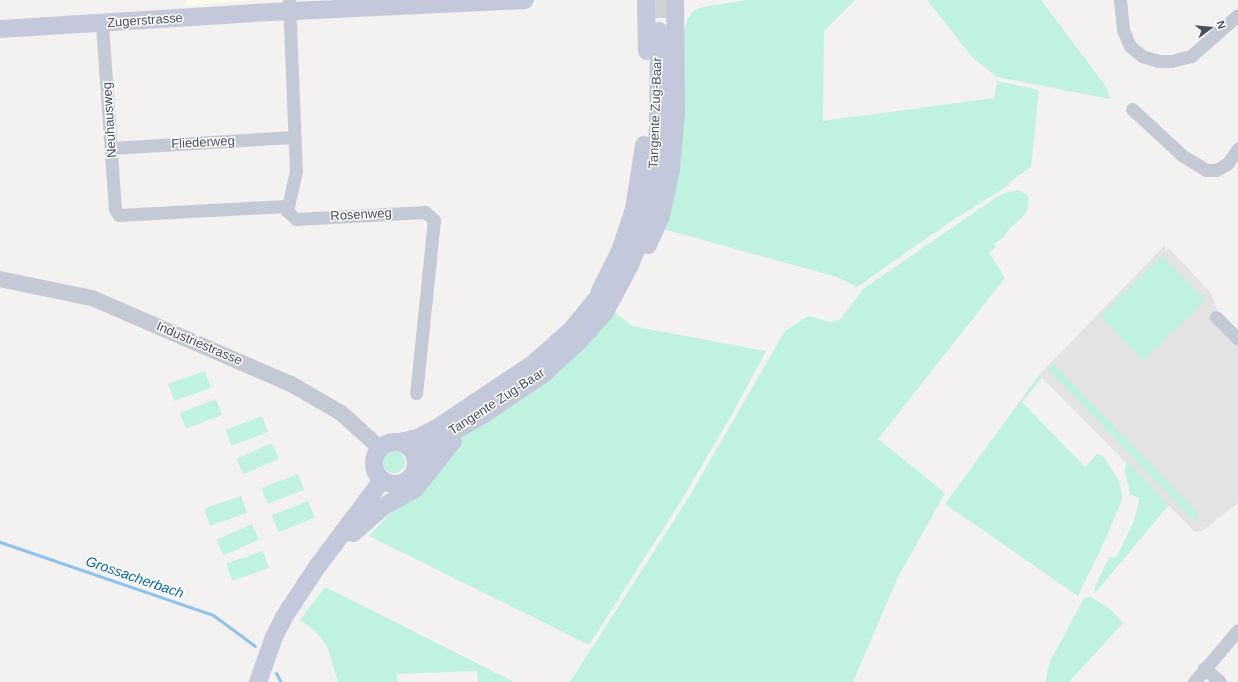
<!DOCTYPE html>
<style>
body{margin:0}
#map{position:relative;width:1238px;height:682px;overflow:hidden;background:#f3f2f1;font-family:Arial,sans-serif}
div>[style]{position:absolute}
.commercial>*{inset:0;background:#fdfceb}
.education>*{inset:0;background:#e4e3e3}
.green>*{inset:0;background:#bff2df;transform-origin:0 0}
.round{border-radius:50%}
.stream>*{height:3px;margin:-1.5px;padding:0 1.5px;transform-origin:1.5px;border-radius:1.5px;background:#8ac2f0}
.secondary-tunnel>*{height:18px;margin-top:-9px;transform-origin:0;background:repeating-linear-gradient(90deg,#d1d1d4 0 18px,transparent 0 27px)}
.minor>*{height:13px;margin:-6.5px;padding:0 6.5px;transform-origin:6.5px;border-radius:6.5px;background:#c4c9d6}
.tertiary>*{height:16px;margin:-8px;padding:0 8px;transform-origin:8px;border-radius:8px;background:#c4c9d6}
.secondary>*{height:18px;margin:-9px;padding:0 9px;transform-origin:9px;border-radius:9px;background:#c3c9da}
.secondary>.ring{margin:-9px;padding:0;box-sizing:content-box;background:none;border:18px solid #c3c9da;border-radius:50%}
span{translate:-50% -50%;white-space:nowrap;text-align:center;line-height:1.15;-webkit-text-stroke:3px #fff;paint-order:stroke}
.street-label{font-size:13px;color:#484f60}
.water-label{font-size:14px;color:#0665b4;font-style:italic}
.north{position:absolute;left:1190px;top:8px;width:40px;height:40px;-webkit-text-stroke:3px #fff;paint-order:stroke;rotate:74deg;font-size:11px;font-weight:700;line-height:16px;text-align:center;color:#484f60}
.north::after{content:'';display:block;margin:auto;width:14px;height:18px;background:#484f60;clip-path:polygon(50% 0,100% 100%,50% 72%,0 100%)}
</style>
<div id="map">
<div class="commercial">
<i style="clip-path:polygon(185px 0,252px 0,186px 6px)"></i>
</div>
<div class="education">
<i style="clip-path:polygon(1165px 245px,1165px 251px,1169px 248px,1211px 293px,1219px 315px,1238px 334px,1238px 503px,1202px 531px,1195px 532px,1039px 375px)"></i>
</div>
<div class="green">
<i style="clip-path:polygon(747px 0,855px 0,824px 31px,823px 121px,994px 98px,997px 81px,1039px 90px,1031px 167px,1008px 183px,1009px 185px,950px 222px,857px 287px,837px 277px,663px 229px,684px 32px,688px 18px,693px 11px,702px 7px)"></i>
<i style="clip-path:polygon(927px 0,1041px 0,1107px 88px,1110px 99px,997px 77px,972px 57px)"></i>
<i style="clip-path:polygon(1018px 190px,1026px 194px,1029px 199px,1026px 214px,1009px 229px,1003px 238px,994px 244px,996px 247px,989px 252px,1005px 278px,878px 439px,945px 493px,898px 577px,853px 682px,570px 682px,689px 497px,785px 331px,808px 316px,830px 322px,840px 320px,863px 289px,988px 203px,1002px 194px)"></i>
<i style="left:1162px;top:256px;width:62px;height:86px;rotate:46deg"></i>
<i style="clip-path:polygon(614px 312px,632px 326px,766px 351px,730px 418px,679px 504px,589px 645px,369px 536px,461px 439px)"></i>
<i style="left:1053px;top:363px;width:211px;height:8px;rotate:46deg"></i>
<i style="left:205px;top:371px;width:18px;height:39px;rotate:71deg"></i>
<i style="clip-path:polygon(1039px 375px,1042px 378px,1022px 402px,1085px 467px,1097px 454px,1104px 457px,1119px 481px,1122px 494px,1121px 503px,1100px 551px,1078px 596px,945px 504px)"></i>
<i style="left:216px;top:399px;width:17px;height:39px;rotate:69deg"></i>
<i style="left:262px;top:416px;width:17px;height:39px;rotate:69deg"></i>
<i style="left:272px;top:443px;width:17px;height:39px;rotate:66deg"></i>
<i class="round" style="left:383px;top:451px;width:22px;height:22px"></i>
<i style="clip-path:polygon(1127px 461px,1169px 505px,1096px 592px,1094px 589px,1109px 557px,1116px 558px,1133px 523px,1138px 506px,1139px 498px,1130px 494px,1125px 470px)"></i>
<i style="left:298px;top:474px;width:17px;height:39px;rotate:69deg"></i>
<i style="left:241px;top:496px;width:18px;height:39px;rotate:71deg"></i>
<i style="left:308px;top:501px;width:18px;height:39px;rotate:68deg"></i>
<i style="left:252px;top:524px;width:17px;height:39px;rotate:66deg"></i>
<i style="left:263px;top:551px;width:18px;height:39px;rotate:71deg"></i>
<i style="clip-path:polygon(325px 587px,514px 682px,478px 682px,477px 671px,397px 674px,397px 682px,338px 682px,327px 646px,314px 630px,300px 620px)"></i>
<i style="clip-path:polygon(1090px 596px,1111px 610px,1123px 623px,1069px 682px,1045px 682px,1050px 661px,1060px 643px,1084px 598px)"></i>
</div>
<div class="stream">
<i style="left:0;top:542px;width:225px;rotate:18.9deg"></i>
<i style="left:213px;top:615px;width:52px;rotate:36.4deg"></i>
<i style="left:276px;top:673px;width:10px;rotate:61deg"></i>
</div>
<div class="secondary-tunnel">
<i style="left:658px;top:0;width:31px;rotate:88deg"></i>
</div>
<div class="minor">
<i style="left:289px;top:0;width:171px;rotate:87.7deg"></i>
<i style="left:296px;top:171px;width:41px;rotate:102.7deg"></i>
<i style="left:287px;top:211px;width:12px;rotate:42deg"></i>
<i style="left:296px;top:219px;width:129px;rotate:-3.1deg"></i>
<i style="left:425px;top:212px;width:12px;rotate:42deg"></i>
<i style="left:434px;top:220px;width:174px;rotate:95.9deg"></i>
<i style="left:1120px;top:0;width:30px;rotate:84deg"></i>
<i style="left:1123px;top:30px;width:17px;rotate:66deg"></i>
<i style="left:1130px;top:46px;width:16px;rotate:40deg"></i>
<i style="left:1142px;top:56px;width:17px;rotate:17deg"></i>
<i style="left:1158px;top:61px;width:13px"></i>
<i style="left:1171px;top:61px;width:21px;rotate:-14deg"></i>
<i style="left:1191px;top:56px;width:62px;rotate:-41.1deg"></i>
<i style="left:102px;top:24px;width:185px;rotate:86deg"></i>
<i style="left:115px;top:209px;width:7px;rotate:56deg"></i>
<i style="left:119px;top:215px;width:168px;rotate:-3.1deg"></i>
<i style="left:1132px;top:109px;width:69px;rotate:42.7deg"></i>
<i style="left:1183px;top:156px;width:27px;rotate:31deg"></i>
<i style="left:1206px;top:170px;width:10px"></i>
<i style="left:1216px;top:170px;width:13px;rotate:-29deg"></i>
<i style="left:1227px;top:164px;width:19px;rotate:-54deg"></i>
<i style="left:112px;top:148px;width:182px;rotate:-3.5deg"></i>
<i style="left:1216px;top:317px;width:31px;rotate:45deg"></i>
<i style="left:1204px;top:668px;width:21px;rotate:41deg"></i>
<i style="left:1194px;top:682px;width:68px;rotate:-49.8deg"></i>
</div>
<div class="tertiary">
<i style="left:0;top:279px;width:94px;rotate:11.7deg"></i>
<i style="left:92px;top:298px;width:217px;rotate:23.4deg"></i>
<i style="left:291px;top:384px;width:58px;rotate:30.1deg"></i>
<i style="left:341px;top:413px;width:52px;rotate:41.9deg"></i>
</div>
<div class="secondary">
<i style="left:646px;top:0;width:51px;rotate:88.9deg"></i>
<i style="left:0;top:29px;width:273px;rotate:-3.6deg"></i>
<i style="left:272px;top:12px;width:253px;rotate:-2.7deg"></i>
<i style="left:648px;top:245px;width:32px;rotate:-66deg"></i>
<i style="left:661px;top:216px;width:48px;rotate:-78deg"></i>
<i style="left:671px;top:169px;width:57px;rotate:-85deg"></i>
<i style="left:676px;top:112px;width:112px;rotate:-90.5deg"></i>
<i style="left:600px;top:291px;width:45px;rotate:-63.4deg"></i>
<i style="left:620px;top:251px;width:44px;rotate:-71.6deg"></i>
<i style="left:634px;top:209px;width:65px;rotate:-81.1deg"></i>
<i style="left:399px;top:442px;width:19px;rotate:-12deg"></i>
<i style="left:418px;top:438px;width:21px;rotate:-28deg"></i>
<i style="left:437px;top:428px;width:117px;rotate:-33.8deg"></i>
<i style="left:534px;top:363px;width:50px;rotate:-41.7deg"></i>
<i style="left:571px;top:330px;width:61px;rotate:-50.3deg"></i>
<i class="ring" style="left:374px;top:442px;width:24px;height:24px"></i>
<i style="left:416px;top:461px;width:9px;rotate:-49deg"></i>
<i style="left:422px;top:454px;width:26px;rotate:-37deg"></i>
<i style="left:443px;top:438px;width:48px;rotate:-30.3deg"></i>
<i style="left:484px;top:414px;width:71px;rotate:-34.1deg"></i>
<i style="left:543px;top:374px;width:49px;rotate:-42.5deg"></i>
<i style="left:579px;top:341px;width:39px;rotate:-48deg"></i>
<i style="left:605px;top:312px;width:53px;rotate:-62deg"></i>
<i style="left:630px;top:265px;width:37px;rotate:-68deg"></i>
<i style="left:644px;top:231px;width:69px;rotate:-80.8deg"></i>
<i style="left:655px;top:163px;width:35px;rotate:-85deg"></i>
<i style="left:658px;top:128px;width:97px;rotate:-89.4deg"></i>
<i style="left:353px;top:533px;width:41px;rotate:-41.1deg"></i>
<i style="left:384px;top:506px;width:35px;rotate:-29deg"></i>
<i style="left:415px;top:489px;width:61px;rotate:-51.6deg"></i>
<i style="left:258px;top:682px;width:48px;rotate:-70.4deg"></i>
<i style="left:274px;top:637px;width:22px;rotate:-63deg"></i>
<i style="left:284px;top:617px;width:60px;rotate:-56.6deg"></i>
<i style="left:317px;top:567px;width:109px;rotate:-53.2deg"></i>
</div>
<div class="street-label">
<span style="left:145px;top:21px;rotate:-4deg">Zugerstrasse</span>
<span style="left:656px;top:113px;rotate:-88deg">Tangente Zug-Baar</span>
<span style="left:110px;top:120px;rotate:-94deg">Neuhausweg</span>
<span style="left:203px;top:143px;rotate:-3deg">Fliederweg</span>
<span style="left:361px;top:215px;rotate:-3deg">Rosenweg</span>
<span style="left:199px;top:344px;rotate:23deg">Industriestrasse</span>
<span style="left:497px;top:402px;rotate:-33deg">Tangente Zug-Baar</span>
</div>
<div class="water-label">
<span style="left:135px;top:577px;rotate:19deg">Grossacherbach</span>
</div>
<div class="north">N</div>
</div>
